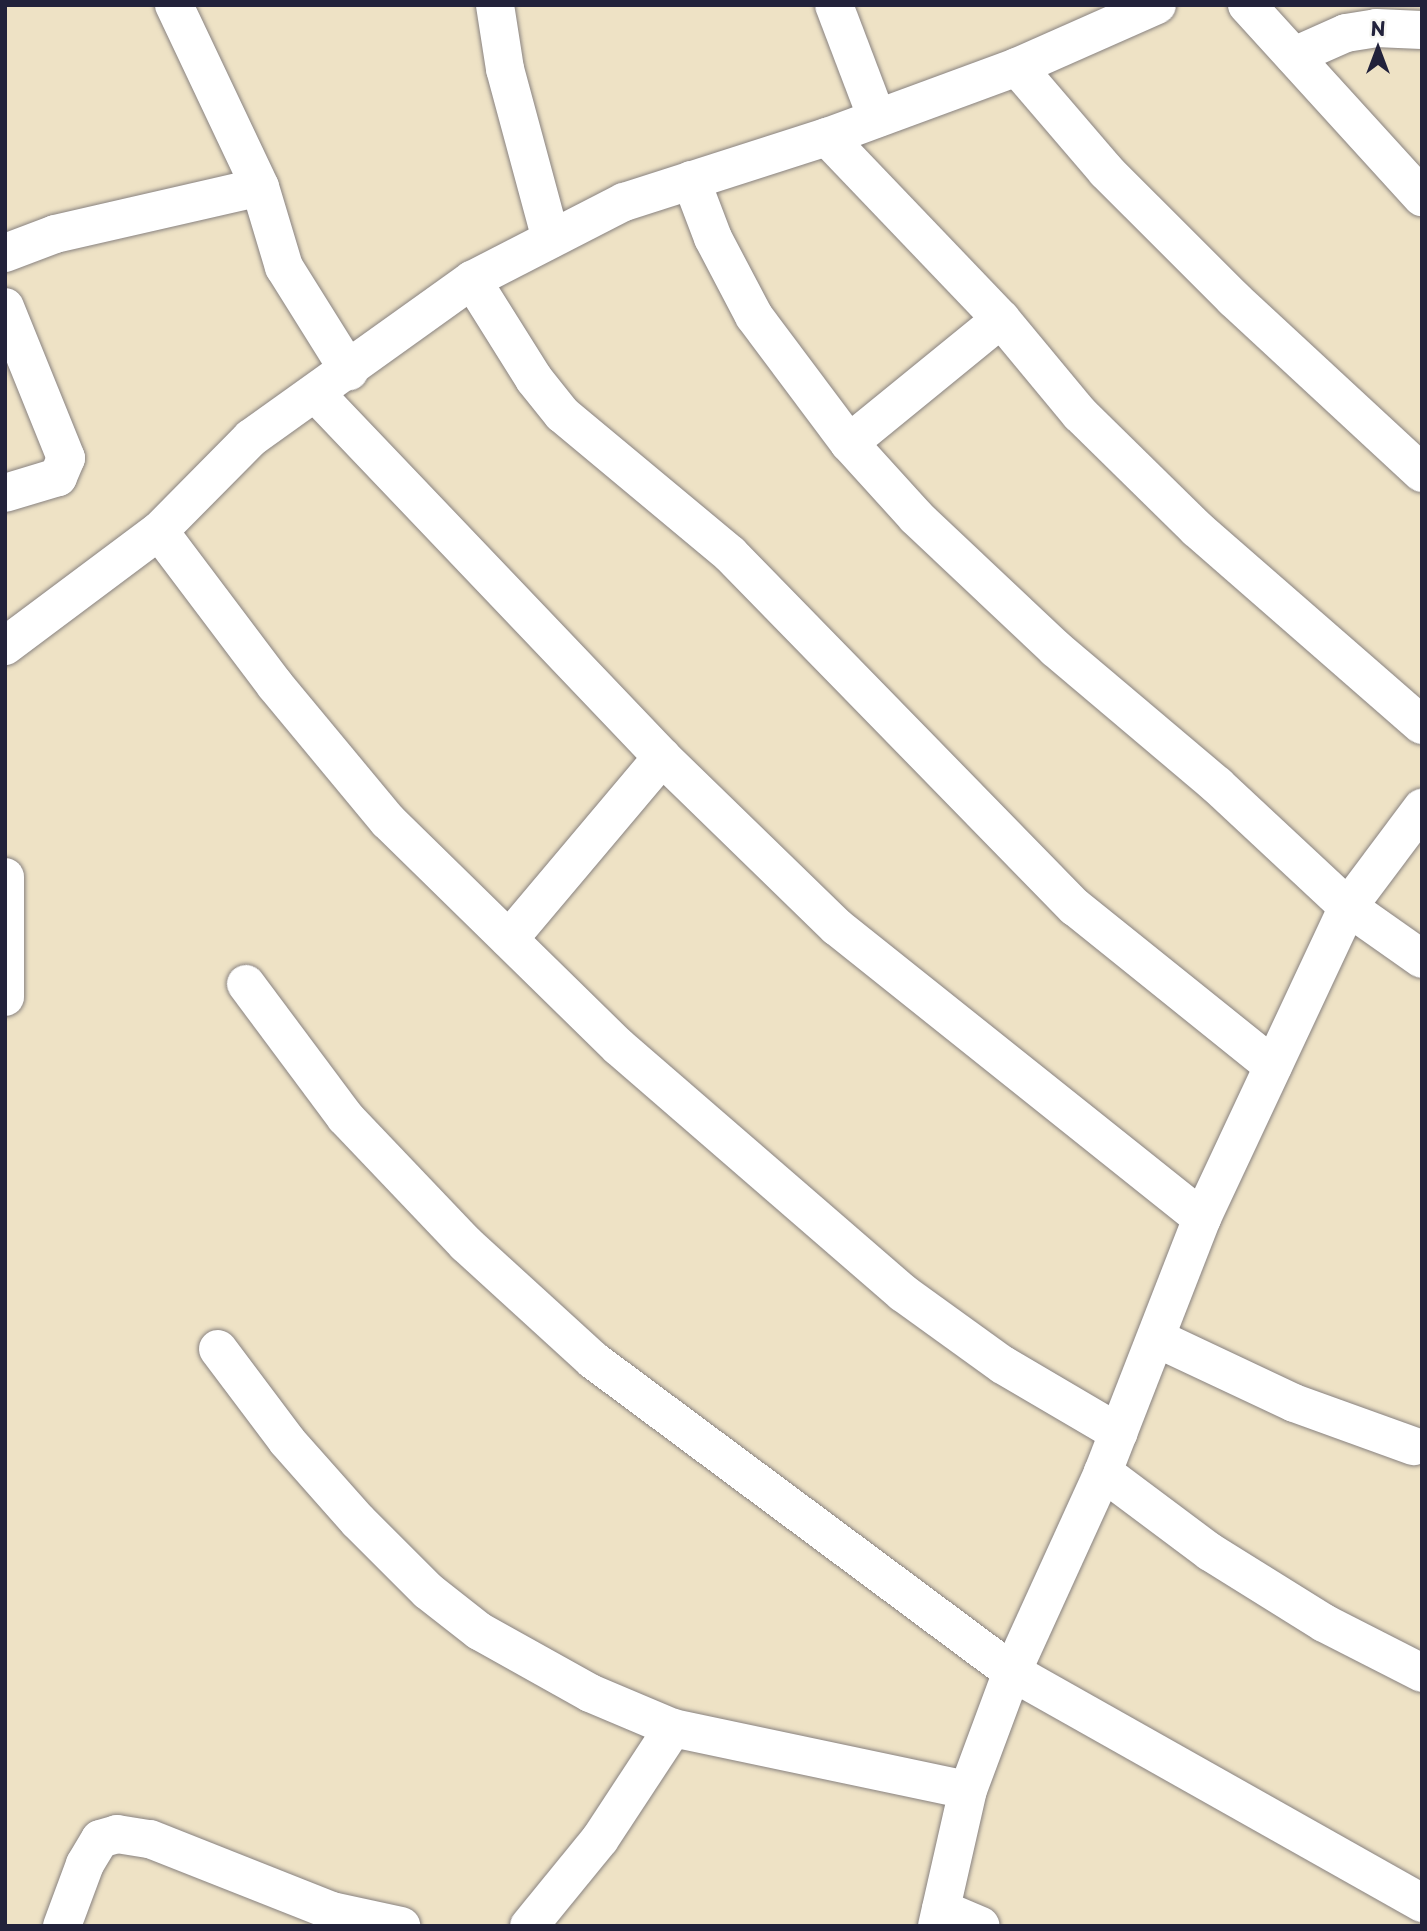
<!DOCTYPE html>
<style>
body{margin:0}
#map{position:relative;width:1427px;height:1931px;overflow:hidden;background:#eee2c5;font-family:"Playpen Sans",sans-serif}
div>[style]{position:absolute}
.roads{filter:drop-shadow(0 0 2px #888280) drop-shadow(0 0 2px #888280)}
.minor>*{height:38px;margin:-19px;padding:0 19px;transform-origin:19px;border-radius:19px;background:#fff}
span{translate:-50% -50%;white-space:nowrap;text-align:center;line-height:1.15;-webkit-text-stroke:7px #f6f6f2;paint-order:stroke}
.frame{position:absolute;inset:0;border:7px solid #22223b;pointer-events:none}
.north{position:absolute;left:1343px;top:14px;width:70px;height:70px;-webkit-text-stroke:5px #f6f6f2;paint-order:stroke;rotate:0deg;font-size:19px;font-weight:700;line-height:28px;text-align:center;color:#22223b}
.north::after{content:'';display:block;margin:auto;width:24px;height:32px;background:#22223b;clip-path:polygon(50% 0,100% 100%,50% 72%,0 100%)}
</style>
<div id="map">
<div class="roads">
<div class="minor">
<i style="left:174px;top:5px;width:201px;rotate:64.7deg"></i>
<i style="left:260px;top:187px;width:84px;rotate:73.3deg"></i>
<i style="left:284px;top:267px;width:123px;rotate:58deg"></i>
<i style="left:495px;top:5px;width:65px;rotate:81.1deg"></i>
<i style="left:505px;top:69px;width:176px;rotate:74.9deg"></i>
<i style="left:834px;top:5px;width:121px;rotate:69.2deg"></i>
<i style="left:1247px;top:5px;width:260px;rotate:47.7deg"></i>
<i style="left:1294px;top:56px;width:57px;rotate:-23.9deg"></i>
<i style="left:1346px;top:33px;width:30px;rotate:-9deg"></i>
<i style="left:1376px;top:28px;width:46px;rotate:2.5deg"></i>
<i style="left:1017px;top:67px;width:137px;rotate:49.4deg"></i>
<i style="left:1106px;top:171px;width:181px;rotate:45deg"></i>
<i style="left:1234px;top:299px;width:256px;rotate:42.8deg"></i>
<i style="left:827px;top:137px;width:252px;rotate:46.3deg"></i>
<i style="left:1001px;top:319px;width:124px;rotate:50.3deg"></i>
<i style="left:1080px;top:414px;width:164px;rotate:44.5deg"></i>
<i style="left:1197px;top:529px;width:298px;rotate:41.1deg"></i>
<i style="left:691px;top:180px;width:62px;rotate:69.2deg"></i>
<i style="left:713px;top:238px;width:88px;rotate:62.3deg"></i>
<i style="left:754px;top:316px;width:159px;rotate:53.2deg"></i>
<i style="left:849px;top:443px;width:100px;rotate:47.8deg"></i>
<i style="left:916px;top:517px;width:192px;rotate:43.3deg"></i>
<i style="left:1056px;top:649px;width:211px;rotate:40.2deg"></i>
<i style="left:1217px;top:785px;width:179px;rotate:43deg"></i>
<i style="left:1348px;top:907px;width:90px;rotate:35.1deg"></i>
<i style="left:5px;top:253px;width:53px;rotate:-20.8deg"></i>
<i style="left:55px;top:234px;width:210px;rotate:-12.9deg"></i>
<i style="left:472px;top:280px;width:117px;rotate:57.9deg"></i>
<i style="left:534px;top:379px;width:45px;rotate:51.3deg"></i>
<i style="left:562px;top:414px;width:219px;rotate:39.8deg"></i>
<i style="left:730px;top:554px;width:494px;rotate:45.7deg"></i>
<i style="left:1075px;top:907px;width:254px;rotate:38.8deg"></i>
<i style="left:5px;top:307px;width:163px;rotate:68deg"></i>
<i style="left:66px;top:458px;width:21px;rotate:113deg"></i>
<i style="left:58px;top:477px;width:55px;rotate:163.2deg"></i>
<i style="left:316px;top:394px;width:501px;rotate:46.37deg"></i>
<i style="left:662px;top:757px;width:244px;rotate:44.2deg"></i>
<i style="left:837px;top:927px;width:467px;rotate:38.6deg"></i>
<i style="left:849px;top:443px;width:196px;rotate:-39.2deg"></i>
<i style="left:159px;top:531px;width:193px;rotate:53deg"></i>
<i style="left:275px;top:685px;width:177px;rotate:50.3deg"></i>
<i style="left:388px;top:821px;width:323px;rotate:44.4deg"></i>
<i style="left:619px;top:1047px;width:376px;rotate:40.9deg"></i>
<i style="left:903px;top:1293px;width:123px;rotate:35.8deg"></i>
<i style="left:1003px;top:1365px;width:134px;rotate:30.4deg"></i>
<i style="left:5px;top:646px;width:192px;rotate:-36.8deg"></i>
<i style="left:159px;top:531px;width:131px;rotate:-45.3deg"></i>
<i style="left:251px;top:438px;width:272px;rotate:-35.6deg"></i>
<i style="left:472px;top:280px;width:171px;rotate:-27.2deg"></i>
<i style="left:624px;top:202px;width:213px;rotate:-17.8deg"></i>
<i style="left:827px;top:137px;width:202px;rotate:-20.2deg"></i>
<i style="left:1017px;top:67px;width:153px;rotate:-23.9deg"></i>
<i style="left:5px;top:877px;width:120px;rotate:90deg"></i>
<i style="left:509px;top:939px;width:238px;rotate:-49.9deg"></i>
<i style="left:246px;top:984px;width:166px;rotate:53.3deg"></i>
<i style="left:345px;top:1117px;width:175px;rotate:46.4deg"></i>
<i style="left:466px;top:1244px;width:172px;rotate:42.4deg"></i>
<i style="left:593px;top:1360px;width:522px;rotate:36.67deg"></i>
<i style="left:1012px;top:1672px;width:471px;rotate:29.4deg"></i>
<i style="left:1158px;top:1339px;width:150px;rotate:25.2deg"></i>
<i style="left:1294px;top:1403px;width:127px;rotate:19.9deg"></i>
<i style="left:218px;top:1349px;width:115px;rotate:53.1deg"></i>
<i style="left:287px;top:1441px;width:107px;rotate:48.4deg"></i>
<i style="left:358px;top:1521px;width:99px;rotate:45deg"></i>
<i style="left:428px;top:1591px;width:65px;rotate:38.1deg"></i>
<i style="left:479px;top:1631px;width:127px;rotate:29.2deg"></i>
<i style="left:590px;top:1693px;width:90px;rotate:22.9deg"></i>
<i style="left:673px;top:1728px;width:301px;rotate:11.9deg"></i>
<i style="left:1103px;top:1472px;width:134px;rotate:36.8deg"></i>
<i style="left:1210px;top:1552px;width:134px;rotate:31.9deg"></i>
<i style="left:1324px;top:1623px;width:110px;rotate:27deg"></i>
<i style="left:941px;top:1909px;width:43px;rotate:23deg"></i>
<i style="left:62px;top:1926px;width:66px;rotate:-69.6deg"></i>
<i style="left:85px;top:1864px;width:29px;rotate:-59deg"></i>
<i style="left:100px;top:1839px;width:18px;rotate:-16deg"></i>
<i style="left:117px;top:1834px;width:33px;rotate:9deg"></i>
<i style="left:150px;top:1839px;width:196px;rotate:21.6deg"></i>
<i style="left:332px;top:1911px;width:71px;rotate:12.3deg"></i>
<i style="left:529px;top:1926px;width:112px;rotate:-50.8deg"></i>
<i style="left:600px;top:1839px;width:133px;rotate:-56.7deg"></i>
<i style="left:937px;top:1926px;width:139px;rotate:-77.2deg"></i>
<i style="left:968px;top:1790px;width:126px;rotate:-69.6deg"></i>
<i style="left:1012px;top:1672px;width:220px;rotate:-65.5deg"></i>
<i style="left:1103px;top:1472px;width:273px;rotate:-68.7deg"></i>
<i style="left:1202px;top:1218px;width:344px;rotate:-64.9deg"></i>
<i style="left:1348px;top:907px;width:124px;rotate:-53.2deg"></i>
</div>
</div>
<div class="frame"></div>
<div class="north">N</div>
</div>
